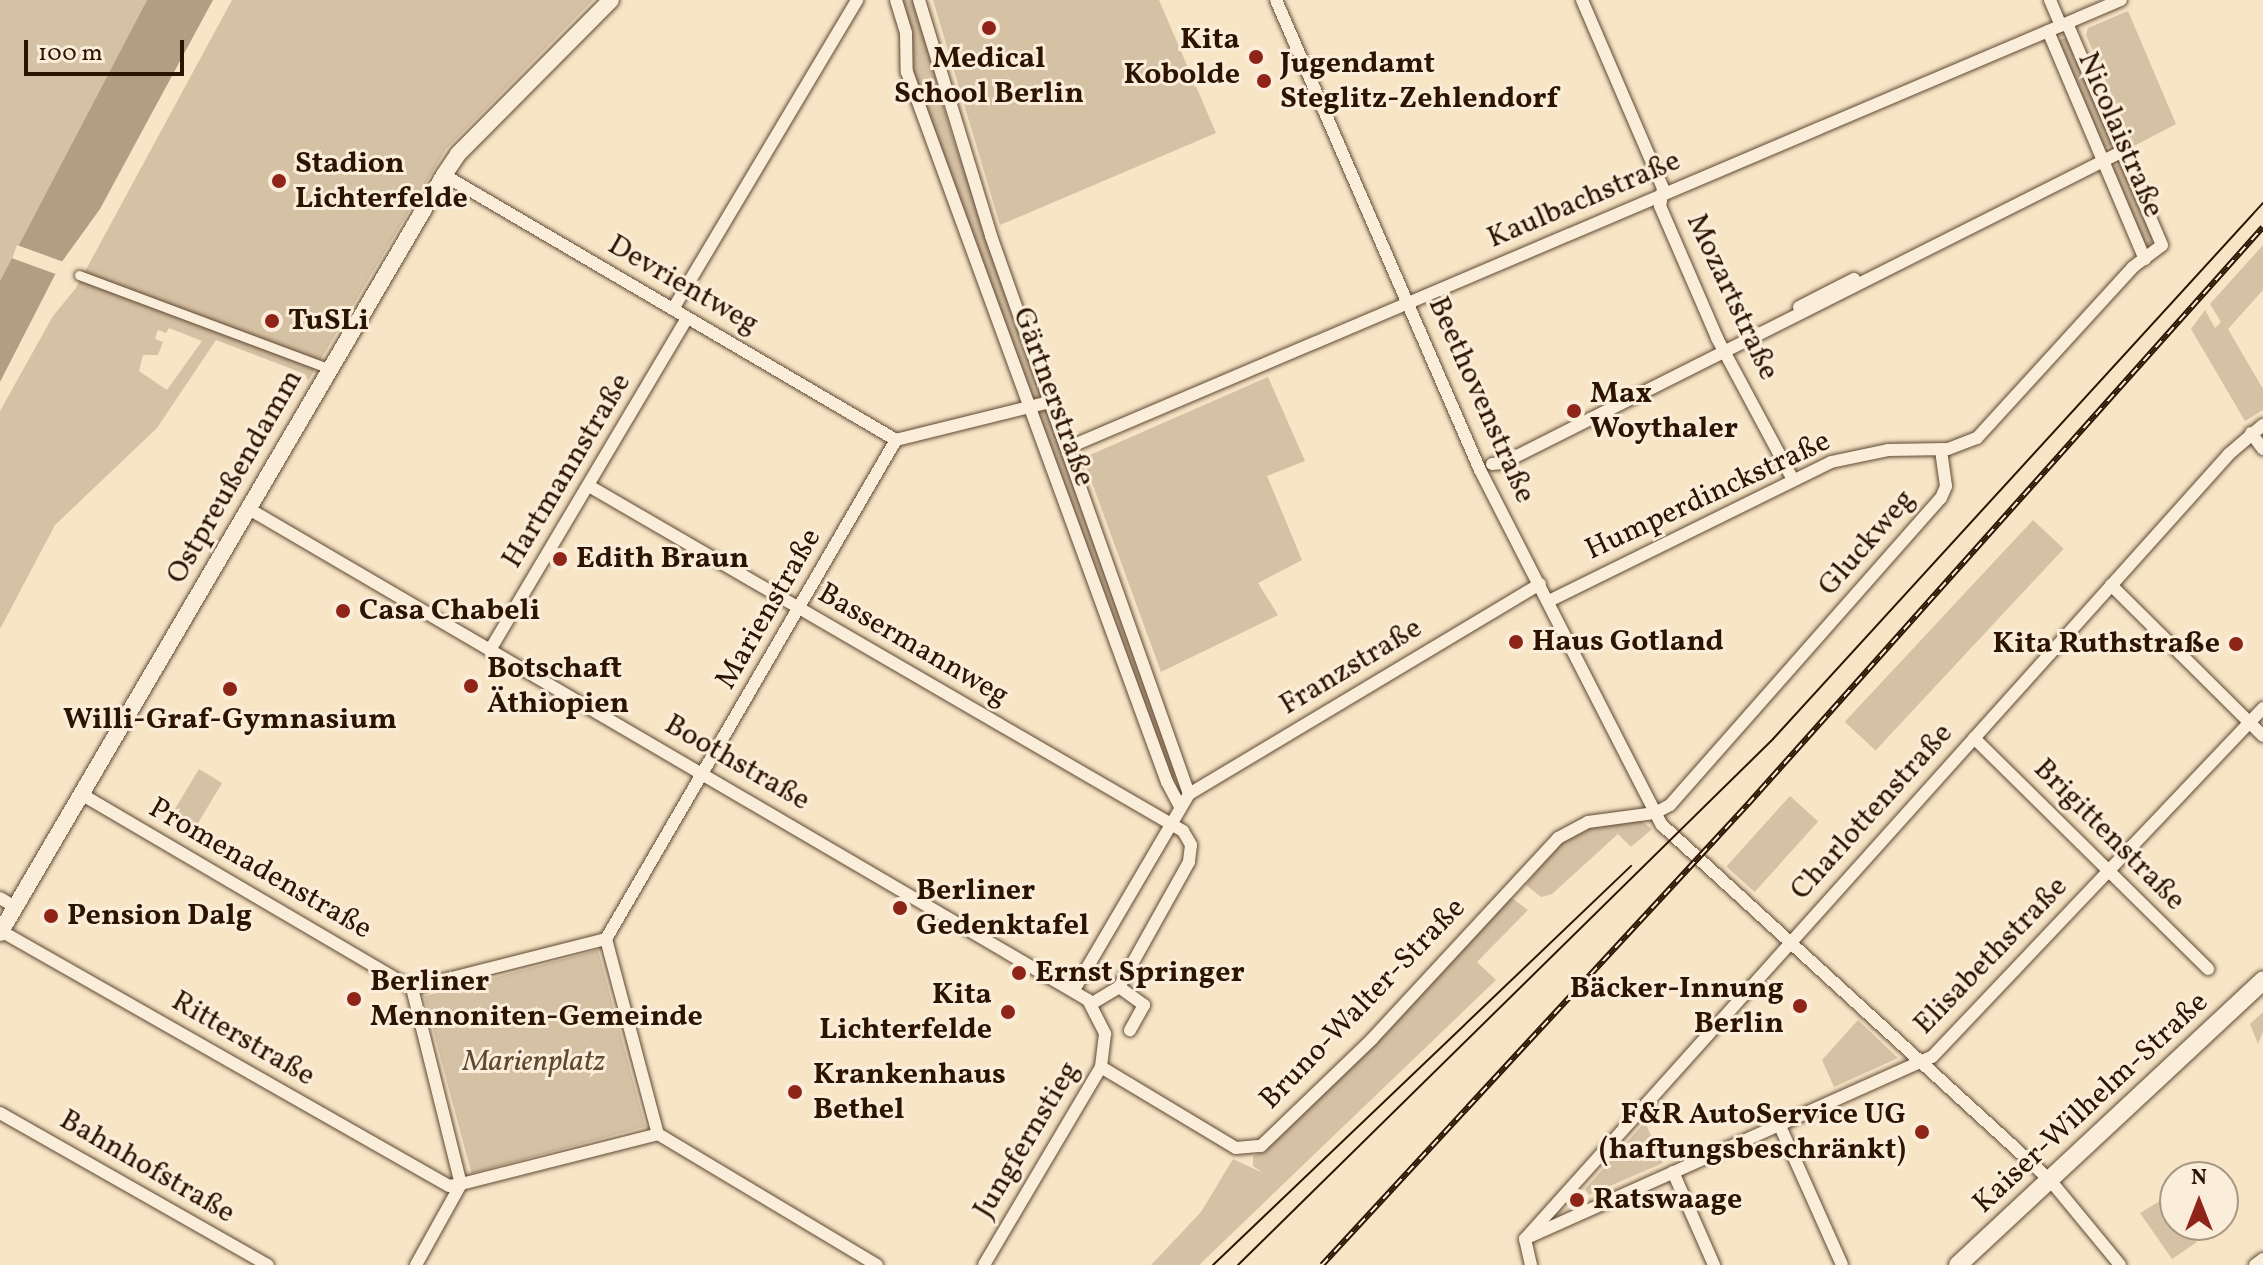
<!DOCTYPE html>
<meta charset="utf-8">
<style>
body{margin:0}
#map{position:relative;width:2263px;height:1265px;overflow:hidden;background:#f7e5c6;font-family:Vollkorn,serif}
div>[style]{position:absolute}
.green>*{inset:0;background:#d5c1a4;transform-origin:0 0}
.water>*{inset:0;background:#b29e83}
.pier>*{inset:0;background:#f7e5c6;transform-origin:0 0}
.roads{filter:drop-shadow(0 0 2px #604832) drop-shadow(0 0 2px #604832)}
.pedestrian>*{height:9px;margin:-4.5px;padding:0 4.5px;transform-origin:4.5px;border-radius:4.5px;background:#faeeda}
.minor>*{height:12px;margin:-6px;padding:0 6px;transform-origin:6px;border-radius:6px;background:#faeeda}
.tertiary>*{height:16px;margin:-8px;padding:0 8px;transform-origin:8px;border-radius:8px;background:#faeeda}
.secondary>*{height:18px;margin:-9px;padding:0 9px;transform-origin:9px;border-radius:9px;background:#faeeda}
.tram>*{height:2px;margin:-1px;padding:0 1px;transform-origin:1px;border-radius:1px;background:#2d1400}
.rail>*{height:6px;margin-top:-3px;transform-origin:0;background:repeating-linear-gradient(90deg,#faeeda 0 9px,#2d1400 0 18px);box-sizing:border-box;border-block:2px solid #2d1400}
.dots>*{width:22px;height:22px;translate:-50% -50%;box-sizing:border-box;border:4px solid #faeeda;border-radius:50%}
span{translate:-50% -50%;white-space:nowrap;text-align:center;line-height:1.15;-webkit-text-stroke:6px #faeeda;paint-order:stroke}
.poi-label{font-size:30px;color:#2d1400;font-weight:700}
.right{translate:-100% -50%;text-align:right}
.left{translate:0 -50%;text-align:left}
.street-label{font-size:30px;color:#2d1400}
.park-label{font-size:30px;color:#5f4831;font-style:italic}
.north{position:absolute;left:2159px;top:1161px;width:80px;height:80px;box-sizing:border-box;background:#faeeda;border:2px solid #a89783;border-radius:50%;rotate:0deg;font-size:22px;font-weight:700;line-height:32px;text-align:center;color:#2d1400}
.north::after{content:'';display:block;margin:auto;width:28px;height:36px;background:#8f2418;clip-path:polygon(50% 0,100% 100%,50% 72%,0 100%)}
.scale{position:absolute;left:24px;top:40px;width:160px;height:36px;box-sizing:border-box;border:4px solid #2d1400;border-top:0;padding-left:10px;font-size:24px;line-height:28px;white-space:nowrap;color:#2d1400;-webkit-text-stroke:6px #faeeda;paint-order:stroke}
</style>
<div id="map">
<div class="green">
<i style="clip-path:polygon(0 0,147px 0,0 281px)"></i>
<i style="clip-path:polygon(evenodd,232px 0,593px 0,446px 149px,308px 381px,305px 374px,216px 340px,157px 428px,55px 525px,0 629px,0 411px,53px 316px,76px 288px,232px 0,169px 328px,202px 341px,167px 390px,139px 371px,143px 355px,158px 355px,163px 342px,155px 339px,158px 330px,166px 333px,169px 328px)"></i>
<i style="clip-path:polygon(902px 0,914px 0,951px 132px,1042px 395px,1037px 398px,1032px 399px,911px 66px)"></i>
<i style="clip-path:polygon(933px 0,1159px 0,1216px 133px,1000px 225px)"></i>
<i style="clip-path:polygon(2128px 11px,2176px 124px,2134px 146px,2086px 35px,2088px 28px)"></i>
<i style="left:2067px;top:37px;width:117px;height:11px;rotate:67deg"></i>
<i style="clip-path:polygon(2121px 163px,2154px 237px,2149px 247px,2143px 246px,2111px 169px)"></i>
<i style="clip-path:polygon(2263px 245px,2263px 290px,2228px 329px,2263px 389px,2263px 410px,2245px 421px,2191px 329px,2205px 310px,2215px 328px,2221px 322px,2210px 304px)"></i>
<i style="clip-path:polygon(1268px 377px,1305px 461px,1267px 476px,1302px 560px,1258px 583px,1278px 615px,1161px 672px,1083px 458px)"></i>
<i style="clip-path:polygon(1048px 409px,1177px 766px,1173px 784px,1037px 412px)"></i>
<i style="left:2033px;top:520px;width:42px;height:276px;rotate:43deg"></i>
<i style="left:199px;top:769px;width:27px;height:51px;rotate:31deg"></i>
<i style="left:1790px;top:796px;width:38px;height:95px;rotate:42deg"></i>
<i style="clip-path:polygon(1639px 819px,1652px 829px,1631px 847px,1618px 834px,1552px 894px,1541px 897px,1526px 885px,1556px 845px,1590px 825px)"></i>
<i style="clip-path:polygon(1509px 896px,1528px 910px,1477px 962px,1496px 980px,1199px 1265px,1151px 1265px,1201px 1212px,1233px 1159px,1263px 1173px,1253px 1166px,1253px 1156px,1264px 1152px,1392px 1027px)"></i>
<i style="left:598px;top:950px;width:183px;height:180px;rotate:75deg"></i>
<i style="clip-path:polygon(2263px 1012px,2263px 1032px,2258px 1044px,2250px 1024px)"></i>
<i style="clip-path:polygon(1858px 1020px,1898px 1058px,1834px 1087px,1822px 1060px)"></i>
<i style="clip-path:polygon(1645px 1122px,1663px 1163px,1589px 1195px,1585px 1189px)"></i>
<i style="clip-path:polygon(2165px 1198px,2175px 1212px,2175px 1225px,2184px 1225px,2197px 1242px,2172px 1259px,2140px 1213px)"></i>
</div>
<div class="water">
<i style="clip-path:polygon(147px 0,213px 0,100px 209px,61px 263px,0 382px,0 281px)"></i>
</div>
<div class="pier">
<i style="left:17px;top:245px;width:52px;height:14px;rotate:20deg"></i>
</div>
<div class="roads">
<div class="pedestrian">
<i style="left:79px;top:275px;width:268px;rotate:20.5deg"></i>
</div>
<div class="minor">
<i style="left:896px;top:0;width:34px;rotate:73deg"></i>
<i style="left:906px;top:33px;width:39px;rotate:89deg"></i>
<i style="left:907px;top:72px;width:756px;rotate:69.89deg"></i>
<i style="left:1167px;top:782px;width:27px;rotate:62deg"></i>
<i style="left:919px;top:0;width:247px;rotate:73deg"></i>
<i style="left:991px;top:236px;width:592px;rotate:70.46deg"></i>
<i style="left:1276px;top:0;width:512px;rotate:66.54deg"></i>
<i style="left:1480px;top:470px;width:399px;rotate:62.9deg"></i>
<i style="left:1662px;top:825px;width:526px;rotate:42.46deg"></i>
<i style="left:2050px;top:1180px;width:110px;rotate:50.5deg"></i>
<i style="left:1582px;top:0;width:205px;rotate:66.7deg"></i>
<i style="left:1663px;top:188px;width:18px;rotate:99deg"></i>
<i style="left:1660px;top:206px;width:144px;rotate:66.6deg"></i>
<i style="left:1717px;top:338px;width:161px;rotate:61.8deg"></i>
<i style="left:2050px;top:0;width:28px;rotate:67deg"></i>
<i style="left:2048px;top:31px;width:248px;rotate:67deg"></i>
<i style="left:444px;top:175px;width:524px;rotate:30.38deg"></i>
<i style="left:1799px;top:307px;width:62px;rotate:-27deg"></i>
<i style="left:673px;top:309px;width:360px;rotate:-59.2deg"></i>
<i style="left:2251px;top:433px;width:20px;rotate:53deg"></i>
<i style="left:896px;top:440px;width:159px;rotate:-13.9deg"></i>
<i style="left:1067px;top:448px;width:1145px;rotate:-23.03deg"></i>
<i style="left:1492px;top:464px;width:11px;rotate:-5deg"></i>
<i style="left:1503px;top:463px;width:692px;rotate:-26.71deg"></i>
<i style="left:589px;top:486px;width:687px;rotate:30.15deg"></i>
<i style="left:1183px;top:831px;width:16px;rotate:60deg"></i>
<i style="left:1191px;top:845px;width:17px;rotate:97deg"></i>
<i style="left:1189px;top:862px;width:143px;rotate:119.2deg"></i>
<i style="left:1119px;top:987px;width:31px;rotate:36deg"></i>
<i style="left:1144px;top:1005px;width:29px;rotate:119deg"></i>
<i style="left:249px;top:509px;width:972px;rotate:30.34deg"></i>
<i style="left:1088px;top:1000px;width:38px;rotate:63deg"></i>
<i style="left:1105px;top:1034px;width:33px;rotate:97deg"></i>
<i style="left:1101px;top:1067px;width:230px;rotate:120.6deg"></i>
<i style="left:2111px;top:585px;width:214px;rotate:44.8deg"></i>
<i style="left:1549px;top:601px;width:314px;rotate:-26.2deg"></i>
<i style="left:1831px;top:462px;width:58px;rotate:-11.9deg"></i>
<i style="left:1888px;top:450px;width:60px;rotate:-1deg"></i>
<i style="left:1948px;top:449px;width:31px;rotate:-21deg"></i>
<i style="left:1977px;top:438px;width:231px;rotate:-47.6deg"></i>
<i style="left:2133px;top:267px;width:36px;rotate:-37deg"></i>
<i style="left:2162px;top:245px;width:241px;rotate:-113.2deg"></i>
<i style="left:490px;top:650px;width:386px;rotate:-59.3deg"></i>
<i style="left:1974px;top:738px;width:329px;rotate:44.6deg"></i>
<i style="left:81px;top:794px;width:384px;rotate:30.4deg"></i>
<i style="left:0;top:898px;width:17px;rotate:31deg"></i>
<i style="left:1px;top:931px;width:515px;rotate:29.65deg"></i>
<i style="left:449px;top:1186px;width:12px;rotate:-9deg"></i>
<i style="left:461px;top:1184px;width:93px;rotate:119.1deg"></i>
<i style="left:606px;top:939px;width:577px;rotate:-59.84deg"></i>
<i style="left:606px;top:939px;width:202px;rotate:75.1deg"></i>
<i style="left:412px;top:988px;width:202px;rotate:76deg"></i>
<i style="left:461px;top:1184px;width:203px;rotate:-14.2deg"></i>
<i style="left:412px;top:988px;width:200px;rotate:-14.2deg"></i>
<i style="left:1074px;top:990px;width:227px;rotate:-59.6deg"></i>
<i style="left:1189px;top:794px;width:409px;rotate:-30.9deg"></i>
<i style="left:1091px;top:1004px;width:33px;rotate:-31deg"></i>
<i style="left:1101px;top:1067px;width:157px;rotate:31deg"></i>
<i style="left:1236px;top:1148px;width:25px;rotate:-5deg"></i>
<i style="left:1261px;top:1146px;width:154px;rotate:-43.9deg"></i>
<i style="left:1372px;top:1039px;width:274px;rotate:-47.2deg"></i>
<i style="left:1558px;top:838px;width:34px;rotate:-28deg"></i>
<i style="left:1588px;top:822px;width:68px;rotate:-7.7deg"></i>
<i style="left:1655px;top:813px;width:17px;rotate:-28deg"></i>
<i style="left:1670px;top:805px;width:409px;rotate:-48.6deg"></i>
<i style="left:1941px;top:498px;width:13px;rotate:-67deg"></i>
<i style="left:1946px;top:486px;width:37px;rotate:-98deg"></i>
<i style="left:0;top:1113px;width:308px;rotate:29.6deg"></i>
<i style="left:1779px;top:1124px;width:154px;rotate:65.9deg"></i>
<i style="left:658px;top:1134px;width:255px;rotate:30.9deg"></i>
<i style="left:1673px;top:1172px;width:102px;rotate:66.2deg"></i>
<i style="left:1531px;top:1236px;width:439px;rotate:-24.1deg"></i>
<i style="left:1932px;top:1057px;width:481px;rotate:-46.5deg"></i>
<i style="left:1525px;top:1239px;width:1054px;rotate:-48.11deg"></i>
<i style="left:2229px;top:454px;width:45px;rotate:-40.5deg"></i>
<i style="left:1525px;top:1239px;width:27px;rotate:77deg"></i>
<i style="left:2255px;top:1265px;width:10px;rotate:-37deg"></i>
</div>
<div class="tertiary">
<i style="left:0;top:933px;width:878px;rotate:-59.64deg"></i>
<i style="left:444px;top:175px;width:25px;rotate:-56deg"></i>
<i style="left:458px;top:154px;width:217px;rotate:-45.2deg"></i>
</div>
<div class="secondary">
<i style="left:1958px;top:1265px;width:417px;rotate:-43deg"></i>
</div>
</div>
<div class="tram">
<i style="left:1213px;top:1265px;width:578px;rotate:-43.67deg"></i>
<i style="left:1238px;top:1265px;width:750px;rotate:-44.51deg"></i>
<i style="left:1773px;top:739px;width:726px;rotate:-47.57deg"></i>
</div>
<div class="rail">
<i style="left:1322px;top:1265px;width:628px;rotate:-47.26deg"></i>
<i style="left:1748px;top:804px;width:773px;rotate:-48.25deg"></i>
</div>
<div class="dots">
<i style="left:989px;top:28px;background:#8f2418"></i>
<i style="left:1256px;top:57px;background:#8f2418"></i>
<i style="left:1264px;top:81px;background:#8f2418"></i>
<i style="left:279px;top:181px;background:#8f2418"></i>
<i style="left:272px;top:321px;background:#8f2418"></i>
<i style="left:1574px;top:411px;background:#8f2418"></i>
<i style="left:560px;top:559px;background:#8f2418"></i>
<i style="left:343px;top:611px;background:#8f2418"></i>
<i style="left:1516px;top:642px;background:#8f2418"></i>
<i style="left:2236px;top:644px;background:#8f2418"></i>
<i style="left:471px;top:686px;background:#8f2418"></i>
<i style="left:230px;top:689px;background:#8f2418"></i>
<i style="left:900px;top:908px;background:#8f2418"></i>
<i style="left:51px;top:916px;background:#8f2418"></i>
<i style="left:1019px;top:973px;background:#8f2418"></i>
<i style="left:354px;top:999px;background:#8f2418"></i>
<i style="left:1800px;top:1006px;background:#8f2418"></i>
<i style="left:1008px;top:1012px;background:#8f2418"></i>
<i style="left:795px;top:1092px;background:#8f2418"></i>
<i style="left:1922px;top:1132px;background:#8f2418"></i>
<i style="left:1577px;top:1200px;background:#8f2418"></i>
</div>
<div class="poi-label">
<span class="right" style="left:1240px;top:57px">Kita<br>Kobolde</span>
<span style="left:989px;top:76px">Medical<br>School Berlin</span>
<span class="left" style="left:1280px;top:81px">Jugendamt<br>Steglitz-Zehlendorf</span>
<span class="left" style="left:295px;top:181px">Stadion<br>Lichterfelde</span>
<span class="left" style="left:288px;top:321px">TuSLi</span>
<span class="left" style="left:1590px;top:411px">Max<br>Woythaler</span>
<span class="left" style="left:576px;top:559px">Edith Braun</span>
<span class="left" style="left:359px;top:611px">Casa Chabeli</span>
<span class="left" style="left:1532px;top:642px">Haus Gotland</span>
<span class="right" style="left:2220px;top:644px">Kita Ruthstraße</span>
<span class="left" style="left:487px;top:686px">Botschaft<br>Äthiopien</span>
<span style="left:230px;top:720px">Willi-Graf-Gymnasium</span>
<span class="left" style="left:916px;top:908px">Berliner<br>Gedenktafel</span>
<span class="left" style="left:67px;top:916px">Pension Dalg</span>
<span class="left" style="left:1035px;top:973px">Ernst Springer</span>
<span class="left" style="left:370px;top:999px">Berliner<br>Mennoniten-Gemeinde</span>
<span class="right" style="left:1784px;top:1006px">Bäcker-Innung<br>Berlin</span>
<span class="right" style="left:992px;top:1012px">Kita<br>Lichterfelde</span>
<span class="left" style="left:813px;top:1092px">Krankenhaus<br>Bethel</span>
<span class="right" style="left:1906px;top:1132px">F&amp;R AutoService UG<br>(haftungsbeschränkt)</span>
<span class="left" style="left:1593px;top:1200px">Ratswaage</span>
</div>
<div class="street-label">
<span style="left:2120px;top:135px;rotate:67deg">Nicolaistraße</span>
<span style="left:1584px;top:200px;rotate:-23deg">Kaulbachstraße</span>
<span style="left:683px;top:285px;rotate:30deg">Devrientweg</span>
<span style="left:1732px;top:297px;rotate:65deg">Mozartstraße</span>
<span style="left:1053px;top:397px;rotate:70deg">Gärtnerstraße</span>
<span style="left:1481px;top:400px;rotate:66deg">Beethovenstraße</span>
<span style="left:567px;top:471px;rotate:-59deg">Hartmannstraße</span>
<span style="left:235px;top:477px;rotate:-60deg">Ostpreußendamm</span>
<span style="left:1708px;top:496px;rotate:-25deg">Humperdinckstraße</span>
<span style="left:1867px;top:543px;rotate:-49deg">Gluckweg</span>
<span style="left:769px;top:609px;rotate:-60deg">Marienstraße</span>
<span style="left:913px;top:645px;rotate:30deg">Bassermannweg</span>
<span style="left:1351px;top:667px;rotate:-31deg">Franzstraße</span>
<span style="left:737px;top:763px;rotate:30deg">Boothstraße</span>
<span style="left:1872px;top:812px;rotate:-48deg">Charlottenstraße</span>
<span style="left:2109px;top:835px;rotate:45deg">Brigittenstraße</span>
<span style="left:260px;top:869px;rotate:30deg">Promenadenstraße</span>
<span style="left:1991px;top:956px;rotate:-46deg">Elisabethstraße</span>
<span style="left:1363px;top:1004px;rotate:-46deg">Bruno-Walter-Straße</span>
<span style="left:243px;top:1039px;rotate:30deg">Ritterstraße</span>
<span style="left:2091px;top:1103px;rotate:-43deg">Kaiser-Wilhelm-Straße</span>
<span style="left:1027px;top:1140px;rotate:-59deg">Jungfernstieg</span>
<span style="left:147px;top:1167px;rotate:30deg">Bahnhofstraße</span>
</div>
<div class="park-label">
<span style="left:534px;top:1062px">Marienplatz</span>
</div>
<div class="north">N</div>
<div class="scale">100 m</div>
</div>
